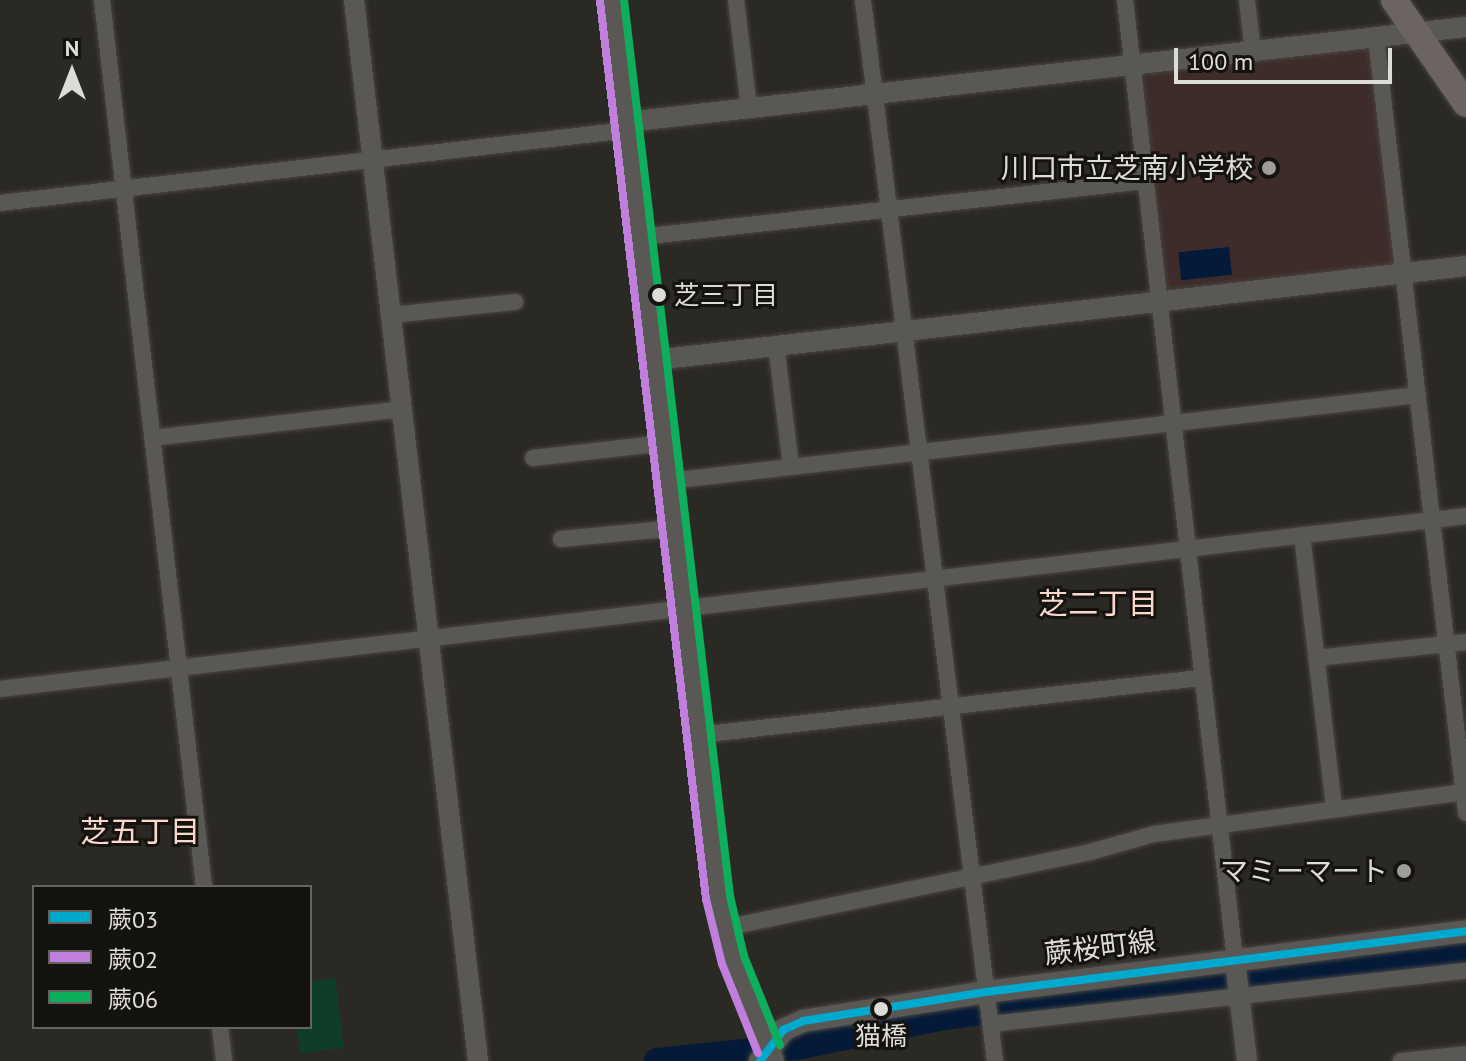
<!DOCTYPE html>
<meta charset="utf-8">
<style>
body{margin:0}
#map{position:relative;width:1466px;height:1061px;overflow:hidden;background:#2b2924;font-family:"PT Sans","Noto Sans JP",sans-serif}
div>[style]{position:absolute}
.education>*{inset:0;background:#3d2c2a}
.green>*{inset:0;background:#0e3e27}
.water>*{inset:0;background:#051a38;transform-origin:0 0}
.river>*{height:26px;margin:-13px;padding:0 13px;transform-origin:13px;border-radius:13px;background:#051a38}
.roads{filter:drop-shadow(0 0 2px #484642) drop-shadow(0 0 2px #484642)}
.minor>*{height:16px;margin:-8px;padding:0 8px;transform-origin:8px;border-radius:8px;background:#5a5854}
.tertiary>*{height:20px;margin:-10px;padding:0 10px;transform-origin:10px;border-radius:10px;background:#5a5854}
.secondary>*{height:22px;margin:-11px;padding:0 11px;transform-origin:11px;border-radius:11px;background:#5a5854}
.primary>*{height:26px;margin:-13px;padding:0 13px;transform-origin:13px;border-radius:13px;background:#6c6460}
.bus-1>*{height:8px;margin:-4px;padding:0 4px;transform-origin:4px;border-radius:4px;background:#00a9ce}
.bus-2>*{height:8px;margin:-4px;padding:0 4px;transform-origin:4px;border-radius:4px;background:#c07fdc}
.bus-3>*{height:8px;margin:-4px;padding:0 4px;transform-origin:4px;border-radius:4px;background:#0daf5c}
.dots>*{width:22px;height:22px;translate:-50% -50%;box-sizing:border-box;border:4px solid #15130f;border-radius:50%}
span{translate:-50% -50%;white-space:nowrap;text-align:center;line-height:1.15;-webkit-text-stroke:6px #15130f;paint-order:stroke}
.bus-label{font-size:26px;color:#dedcd6}
.left{translate:0 -50%;text-align:left}
.poi-label{font-size:28px;color:#dedcd6}
.right{translate:-100% -50%;text-align:right}
.street-label{font-size:28px;color:#dedcd6}
.neighbourhood-label{font-size:30px;color:#fad8ce}
.legend{position:absolute;left:32px;top:885px;width:280px;height:144px;box-sizing:border-box;background:#15130f;border:2px solid #65635f;margin:0;padding:10px 14px;list-style:none;font-size:24px;color:#dedcd6}
.legend li{display:flex;align-items:center;gap:16px;height:40px}
.legend b{width:40px;border:2px solid #65635f}
.north{position:absolute;left:32px;top:32px;width:80px;height:80px;-webkit-text-stroke:6px #15130f;paint-order:stroke;rotate:0deg;font-size:22px;font-weight:700;line-height:32px;text-align:center;color:#dedcd6}
.north::after{content:'';display:block;margin:auto;width:28px;height:36px;background:#dedcd6;clip-path:polygon(50% 0,100% 100%,50% 72%,0 100%)}
.scale{position:absolute;left:1174px;top:48px;width:218px;height:36px;box-sizing:border-box;border:4px solid #dedcd6;border-top:0;padding-left:10px;font-size:24px;line-height:28px;white-space:nowrap;color:#dedcd6;-webkit-text-stroke:6px #15130f;paint-order:stroke}
</style>
<div id="map">
<div class="education">
<i style="clip-path:polygon(1363px 48px,1372px 54px,1396px 257px,1389px 267px,1174px 290px,1165px 284px,1143px 79px,1153px 71px)"></i>
</div>
<div class="green">
<i style="clip-path:polygon(335px 978px,344px 1048px,300px 1053px,297px 1027px,310px 1027px,310px 981px)"></i>
</div>
<div class="water">
<i style="left:1229px;top:247px;width:28px;height:51px;rotate:84deg"></i>
</div>
<div class="river">
<i style="left:657px;top:1061px;width:145px;rotate:-5.9deg"></i>
<i style="left:801px;top:1046px;width:146px;rotate:-11.5deg"></i>
<i style="left:944px;top:1017px;width:348px;rotate:-7.6deg"></i>
<i style="left:1289px;top:971px;width:178px;rotate:-5.2deg"></i>
</div>
<div class="roads">
<div class="minor">
<i style="left:102px;top:0;width:893px;rotate:83.44deg"></i>
<i style="left:736px;top:0;width:109px;rotate:83.1deg"></i>
<i style="left:863px;top:0;width:1069px;rotate:82.91deg"></i>
<i style="left:1125px;top:0;width:966px;rotate:83.46deg"></i>
<i style="left:1247px;top:0;width:52px;rotate:83.4deg"></i>
<i style="left:1376px;top:37px;width:781px;rotate:83.38deg"></i>
<i style="left:0;top:203px;width:632px;rotate:-6.63deg"></i>
<i style="left:640px;top:237px;width:508px;rotate:-6.33deg"></i>
<i style="left:391px;top:315px;width:125px;rotate:-6deg"></i>
<i style="left:776px;top:345px;width:122px;rotate:82.9deg"></i>
<i style="left:152px;top:438px;width:252px;rotate:-6.6deg"></i>
<i style="left:533px;top:458px;width:133px;rotate:-6.5deg"></i>
<i style="left:669px;top:481px;width:754px;rotate:-6.55deg"></i>
<i style="left:1302px;top:535px;width:275px;rotate:83.3deg"></i>
<i style="left:561px;top:539px;width:115px;rotate:-5.5deg"></i>
<i style="left:1316px;top:658px;width:151px;rotate:-6.1deg"></i>
<i style="left:0;top:689px;width:1476px;rotate:-6.73deg"></i>
<i style="left:699px;top:735px;width:504px;rotate:-6.49deg"></i>
<i style="left:724px;top:928px;width:374px;rotate:-11.7deg"></i>
<i style="left:1090px;top:852px;width:66px;rotate:-15.7deg"></i>
<i style="left:1154px;top:834px;width:315px;rotate:-7.7deg"></i>
<i style="left:991px;top:1024px;width:478px;rotate:-6.4deg"></i>
<i style="left:220px;top:1027px;width:34px;rotate:83deg"></i>
<i style="left:1401px;top:1061px;width:65px;rotate:-6.1deg"></i>
</div>
<div class="tertiary">
<i style="left:354px;top:0;width:1068px;rotate:83.33deg"></i>
<i style="left:612px;top:0;width:904px;rotate:83.27deg"></i>
<i style="left:718px;top:898px;width:64px;rotate:76.4deg"></i>
<i style="left:733px;top:960px;width:109px;rotate:67.9deg"></i>
<i style="left:627px;top:122px;width:844px;rotate:-6.46deg"></i>
<i style="left:655px;top:360px;width:816px;rotate:-6.61deg"></i>
<i style="left:1235px;top:960px;width:102px;rotate:83.2deg"></i>
</div>
<div class="secondary">
<i style="left:760px;top:1061px;width:39px;rotate:-53deg"></i>
<i style="left:783px;top:1030px;width:22px;rotate:-24deg"></i>
<i style="left:803px;top:1021px;width:185px;rotate:-9deg"></i>
<i style="left:986px;top:992px;width:484px;rotate:-7.2deg"></i>
</div>
<div class="primary">
<i style="left:1394px;top:0;width:126px;rotate:55.3deg"></i>
</div>
</div>
<div class="bus-1">
<i style="left:760px;top:1061px;width:39px;rotate:-53deg"></i>
<i style="left:783px;top:1030px;width:22px;rotate:-24deg"></i>
<i style="left:803px;top:1021px;width:185px;rotate:-9deg"></i>
<i style="left:986px;top:992px;width:484px;rotate:-7.2deg"></i>
</div>
<div class="bus-2">
<i style="left:600px;top:1px;width:904px;rotate:83.27deg"></i>
<i style="left:706px;top:899px;width:67px;rotate:76.2deg"></i>
<i style="left:722px;top:964px;width:96px;rotate:68deg"></i>
</div>
<div class="bus-3">
<i style="left:624px;top:0;width:902px;rotate:83.25deg"></i>
<i style="left:730px;top:896px;width:62px;rotate:76.9deg"></i>
<i style="left:744px;top:956px;width:96px;rotate:68deg"></i>
</div>
<div class="dots">
<i style="left:1269px;top:168px;background:#9f9d98"></i>
<i style="left:659px;top:295px;background:#dedcd6"></i>
<i style="left:1404px;top:871px;background:#9f9d98"></i>
<i style="left:881px;top:1009px;background:#dedcd6"></i>
</div>
<div class="bus-label">
<span class="left" style="left:674px;top:295px">芝三丁目</span>
<span style="left:881px;top:1036px">猫橋</span>
</div>
<div class="poi-label">
<span class="right" style="left:1253px;top:168px">川口市立芝南小学校</span>
<span class="right" style="left:1388px;top:871px">マミーマート</span>
</div>
<div class="street-label">
<span style="left:1100px;top:947px;rotate:-7deg">蕨桜町線</span>
</div>
<div class="neighbourhood-label">
<span style="left:1098px;top:603px">芝二丁目</span>
<span style="left:140px;top:831px">芝五丁目</span>
</div>
<ul class="legend">
<li><b style="height:10px;background:#00a9ce"></b>蕨03</li>
<li><b style="height:10px;background:#c07fdc"></b>蕨02</li>
<li><b style="height:10px;background:#0daf5c"></b>蕨06</li>
</ul>
<div class="north">N</div>
<div class="scale">100 m</div>
</div>
